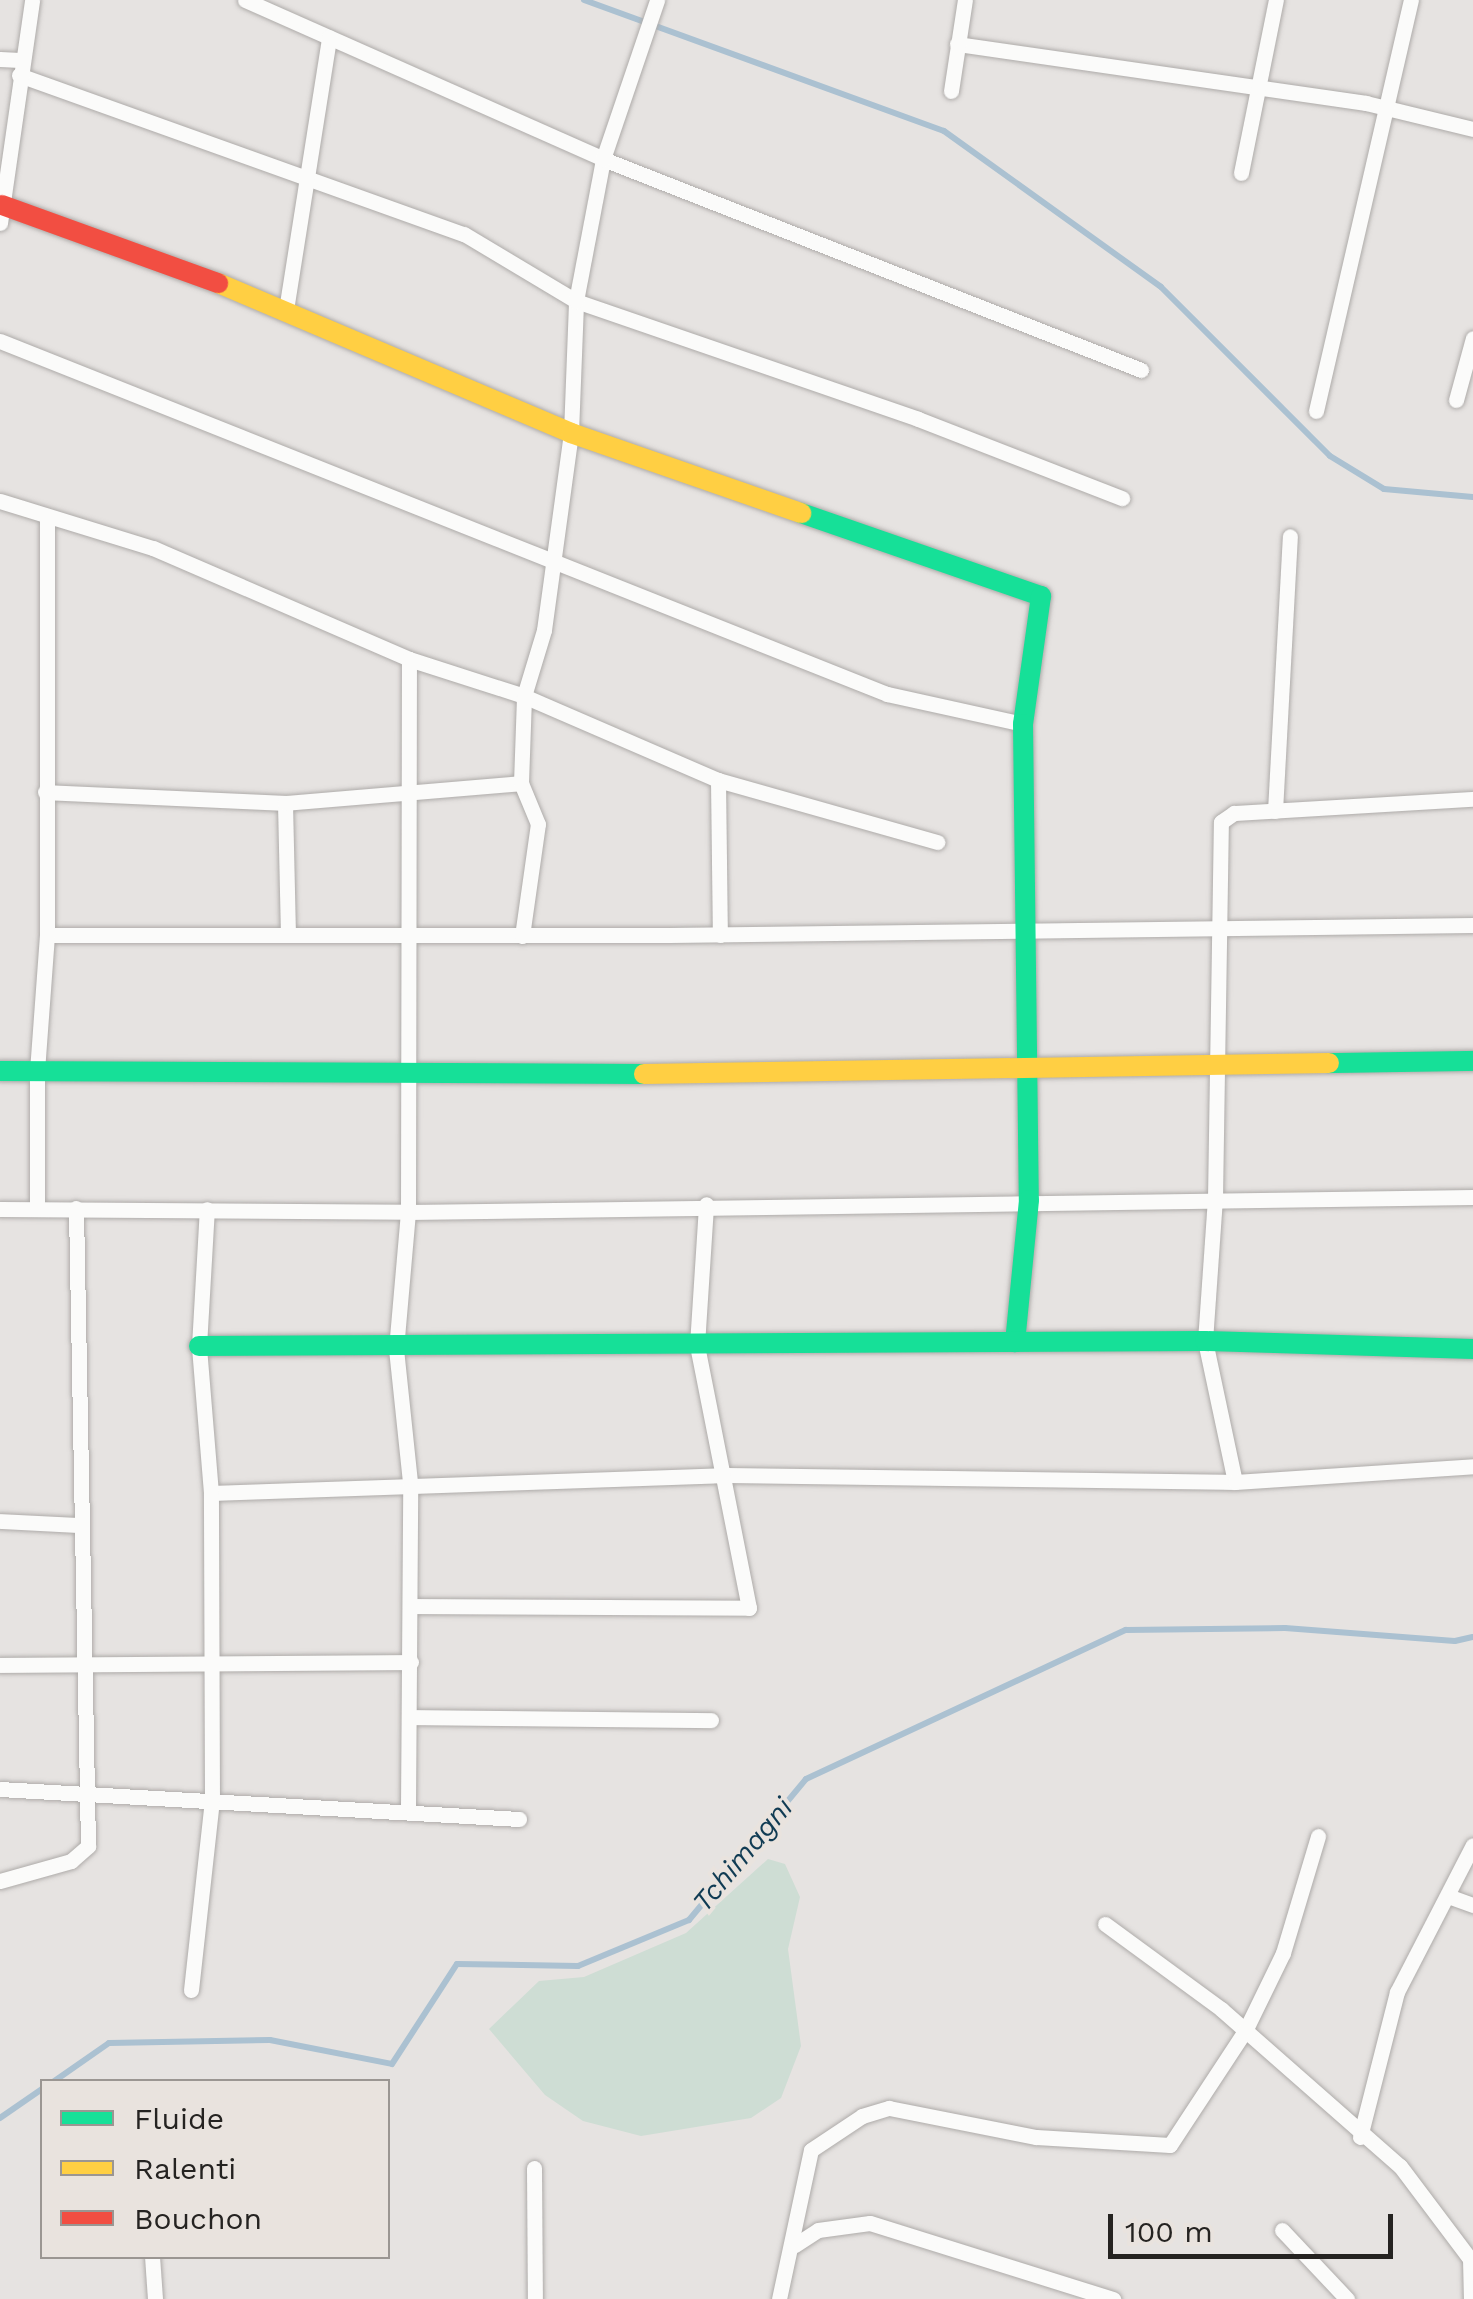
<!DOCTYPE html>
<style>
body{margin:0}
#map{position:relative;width:1473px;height:2299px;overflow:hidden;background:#e6e3e1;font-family:"Work Sans",sans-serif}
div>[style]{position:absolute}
.green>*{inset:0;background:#ceddd4}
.stream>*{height:6px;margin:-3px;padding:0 3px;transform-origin:3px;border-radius:3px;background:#abc1d1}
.roads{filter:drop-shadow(0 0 2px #aeaba9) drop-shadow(0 0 2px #aeaba9)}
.street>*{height:15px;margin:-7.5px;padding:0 7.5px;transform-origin:7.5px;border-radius:7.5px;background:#fbfbfa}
.fast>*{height:20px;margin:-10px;padding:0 10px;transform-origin:10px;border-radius:10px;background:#16e098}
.slow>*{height:20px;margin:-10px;padding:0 10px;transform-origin:10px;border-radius:10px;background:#ffcf43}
.jam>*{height:20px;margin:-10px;padding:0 10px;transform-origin:10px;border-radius:10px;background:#f24e42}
span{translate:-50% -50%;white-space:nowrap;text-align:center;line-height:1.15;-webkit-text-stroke:8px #e9e3de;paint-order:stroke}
.water-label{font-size:28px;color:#103b53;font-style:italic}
.legend{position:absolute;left:40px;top:2079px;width:350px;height:180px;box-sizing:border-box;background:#e9e3de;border:2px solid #9b9692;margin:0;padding:12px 18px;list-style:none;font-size:30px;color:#252321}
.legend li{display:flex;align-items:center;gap:20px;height:50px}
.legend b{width:50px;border:2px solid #9b9692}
.scale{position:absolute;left:1108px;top:2214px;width:285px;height:45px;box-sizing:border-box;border:5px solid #252321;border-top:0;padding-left:12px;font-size:30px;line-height:35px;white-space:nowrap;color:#252321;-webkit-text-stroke:8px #e9e3de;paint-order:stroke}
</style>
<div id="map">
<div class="green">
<i style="clip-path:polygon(768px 1859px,785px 1864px,800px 1897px,788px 1949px,801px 2046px,781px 2098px,751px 2118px,641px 2136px,583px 2121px,545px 2095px,489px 2029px,539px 1981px,584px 1977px,686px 1933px)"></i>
</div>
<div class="stream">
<i style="left:584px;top:0;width:383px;rotate:20deg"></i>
<i style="left:944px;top:131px;width:267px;rotate:35.7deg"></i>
<i style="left:1161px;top:287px;width:239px;rotate:45deg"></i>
<i style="left:1330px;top:456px;width:63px;rotate:31.4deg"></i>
<i style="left:1384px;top:489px;width:89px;rotate:5.1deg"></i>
<i style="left:53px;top:2082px;width:68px;rotate:-34.9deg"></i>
<i style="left:109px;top:2043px;width:161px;rotate:-1.1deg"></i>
<i style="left:270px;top:2040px;width:124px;rotate:11.1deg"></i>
<i style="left:392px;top:2064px;width:119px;rotate:-57deg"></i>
<i style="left:457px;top:1964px;width:121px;rotate:0.9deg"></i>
<i style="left:578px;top:1966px;width:120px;rotate:-22.5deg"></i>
<i style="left:689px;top:1920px;width:183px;rotate:-50.3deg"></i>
<i style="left:806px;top:1779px;width:353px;rotate:-25deg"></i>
<i style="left:1126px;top:1630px;width:159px;rotate:-0.7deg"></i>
<i style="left:1285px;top:1628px;width:170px;rotate:4.4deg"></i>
<i style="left:1455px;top:1641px;width:18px;rotate:-13deg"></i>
<i style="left:0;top:2118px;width:51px;rotate:-34.6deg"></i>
</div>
<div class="roads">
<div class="street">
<i style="left:245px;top:0;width:392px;rotate:23.9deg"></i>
<i style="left:603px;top:159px;width:578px;rotate:21.41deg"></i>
<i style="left:957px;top:44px;width:413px;rotate:8.2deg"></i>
<i style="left:1366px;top:103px;width:110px;rotate:13.7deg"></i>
<i style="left:0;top:59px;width:20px;rotate:3deg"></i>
<i style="left:19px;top:75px;width:473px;rotate:19.7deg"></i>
<i style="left:464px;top:234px;width:131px;rotate:30.9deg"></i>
<i style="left:576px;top:301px;width:362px;rotate:19deg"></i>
<i style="left:918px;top:419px;width:219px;rotate:21.2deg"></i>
<i style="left:951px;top:91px;width:92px;rotate:-81.3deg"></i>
<i style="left:1241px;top:173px;width:177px;rotate:-78.6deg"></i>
<i style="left:0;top:223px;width:225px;rotate:-81.8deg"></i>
<i style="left:286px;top:310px;width:276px;rotate:-81deg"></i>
<i style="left:0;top:341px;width:955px;rotate:21.7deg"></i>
<i style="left:887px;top:694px;width:139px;rotate:12.4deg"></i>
<i style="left:1456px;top:400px;width:64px;rotate:-74.7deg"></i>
<i style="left:1316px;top:411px;width:422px;rotate:-77deg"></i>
<i style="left:0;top:501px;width:160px;rotate:17.1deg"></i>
<i style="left:153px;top:548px;width:279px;rotate:23.4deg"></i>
<i style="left:409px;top:659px;width:121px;rotate:17.8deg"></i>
<i style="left:524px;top:696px;width:211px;rotate:23.4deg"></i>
<i style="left:718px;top:780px;width:228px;rotate:15.8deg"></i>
<i style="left:718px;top:780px;width:155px;rotate:89.3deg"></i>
<i style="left:45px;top:792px;width:240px;rotate:2.6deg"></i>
<i style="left:285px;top:803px;width:131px;rotate:88.7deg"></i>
<i style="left:285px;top:803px;width:237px;rotate:-4.8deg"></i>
<i style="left:1275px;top:811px;width:275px;rotate:-86.9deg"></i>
<i style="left:47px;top:935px;width:622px"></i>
<i style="left:669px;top:935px;width:804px;rotate:-0.71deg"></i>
<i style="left:522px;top:936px;width:113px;rotate:-81.9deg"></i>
<i style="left:538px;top:824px;width:44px;rotate:-112.5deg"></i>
<i style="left:521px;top:783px;width:87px;rotate:-88deg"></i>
<i style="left:524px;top:696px;width:69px;rotate:-73.1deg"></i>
<i style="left:544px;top:630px;width:199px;rotate:-82.2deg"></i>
<i style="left:571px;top:433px;width:132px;rotate:-87.8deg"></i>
<i style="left:576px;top:301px;width:145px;rotate:-79.2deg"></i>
<i style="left:603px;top:159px;width:168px;rotate:-71.2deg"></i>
<i style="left:37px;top:1207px;width:136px;rotate:-90deg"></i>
<i style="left:37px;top:1071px;width:136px;rotate:-85.8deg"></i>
<i style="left:47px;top:935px;width:417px;rotate:-90deg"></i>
<i style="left:0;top:1209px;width:408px;rotate:0.4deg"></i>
<i style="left:408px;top:1212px;width:1065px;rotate:-0.81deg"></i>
<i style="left:1235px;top:1482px;width:144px;rotate:-102deg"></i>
<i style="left:1205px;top:1341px;width:143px;rotate:-86deg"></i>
<i style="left:1215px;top:1198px;width:376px;rotate:-89.1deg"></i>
<i style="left:1221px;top:822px;width:16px;rotate:-35deg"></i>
<i style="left:1234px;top:813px;width:239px;rotate:-3.4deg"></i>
<i style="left:211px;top:1493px;width:516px;rotate:-2deg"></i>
<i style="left:727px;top:1475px;width:508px;rotate:0.79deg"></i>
<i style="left:1235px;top:1482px;width:239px;rotate:-3.8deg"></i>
<i style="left:0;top:1521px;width:80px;rotate:2.9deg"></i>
<i style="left:411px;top:1606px;width:338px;rotate:0.3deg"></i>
<i style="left:749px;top:1608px;width:268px;rotate:-101.2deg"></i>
<i style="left:697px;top:1345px;width:141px;rotate:-86.3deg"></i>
<i style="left:0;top:1665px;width:411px;rotate:-0.4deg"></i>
<i style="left:411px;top:1717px;width:300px;rotate:0.6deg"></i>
<i style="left:0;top:1789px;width:520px;rotate:3.31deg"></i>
<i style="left:408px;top:1808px;width:326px;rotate:-89.6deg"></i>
<i style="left:410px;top:1482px;width:134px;rotate:-96deg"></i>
<i style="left:396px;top:1349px;width:138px;rotate:-85deg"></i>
<i style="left:408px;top:1212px;width:553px;rotate:-89.9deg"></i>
<i style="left:0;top:1881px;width:74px;rotate:-15.7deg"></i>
<i style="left:71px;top:1861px;width:23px;rotate:-41deg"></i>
<i style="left:88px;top:1846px;width:638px;rotate:-91.08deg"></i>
<i style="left:1448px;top:1896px;width:27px;rotate:20deg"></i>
<i style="left:1105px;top:1924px;width:144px;rotate:36.2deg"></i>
<i style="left:1221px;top:2009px;width:238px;rotate:41.3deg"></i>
<i style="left:1400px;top:2166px;width:116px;rotate:53deg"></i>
<i style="left:1470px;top:2259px;width:40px;rotate:88.6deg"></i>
<i style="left:191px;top:1990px;width:192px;rotate:-83.7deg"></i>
<i style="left:212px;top:1799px;width:306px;rotate:-90.2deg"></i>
<i style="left:211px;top:1493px;width:147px;rotate:-94.7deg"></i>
<i style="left:199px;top:1346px;width:137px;rotate:-86.7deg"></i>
<i style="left:1360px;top:2137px;width:150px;rotate:-75.7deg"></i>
<i style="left:1397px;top:1992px;width:165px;rotate:-62.7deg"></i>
<i style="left:534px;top:2168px;width:131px;rotate:89.6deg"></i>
<i style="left:1282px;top:2230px;width:95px;rotate:46.7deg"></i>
<i style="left:795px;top:2245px;width:27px;rotate:-33deg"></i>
<i style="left:818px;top:2230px;width:52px;rotate:-7.7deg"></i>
<i style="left:870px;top:2223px;width:255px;rotate:17.4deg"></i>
<i style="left:152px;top:2256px;width:43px;rotate:86deg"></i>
<i style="left:779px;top:2299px;width:152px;rotate:-77.9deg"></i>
<i style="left:811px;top:2150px;width:61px;rotate:-33.7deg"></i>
<i style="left:862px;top:2116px;width:28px;rotate:-17deg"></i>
<i style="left:889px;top:2108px;width:150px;rotate:11.2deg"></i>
<i style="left:1036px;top:2137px;width:134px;rotate:3.4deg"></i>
<i style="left:1170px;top:2145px;width:136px;rotate:-56.7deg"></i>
<i style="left:1245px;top:2031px;width:87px;rotate:-64deg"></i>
<i style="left:1283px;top:1953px;width:122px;rotate:-73.3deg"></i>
</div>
<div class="fast">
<i style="left:801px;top:513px;width:254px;rotate:19.1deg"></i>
<i style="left:1041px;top:596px;width:129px;rotate:98deg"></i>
<i style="left:1023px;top:724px;width:476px;rotate:89.3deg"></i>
<i style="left:1029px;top:1200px;width:143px;rotate:95.6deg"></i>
<i style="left:1329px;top:1063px;width:144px;rotate:-0.8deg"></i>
<i style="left:0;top:1071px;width:644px;rotate:0.27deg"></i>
<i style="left:199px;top:1346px;width:1006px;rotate:-0.28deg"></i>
<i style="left:1205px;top:1341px;width:268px;rotate:1.7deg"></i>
</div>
<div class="slow">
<i style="left:218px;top:283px;width:384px;rotate:23deg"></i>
<i style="left:571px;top:433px;width:244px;rotate:19.2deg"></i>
<i style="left:644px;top:1074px;width:685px;rotate:-0.92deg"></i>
</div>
<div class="jam">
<i style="left:2px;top:205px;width:230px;rotate:19.9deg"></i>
</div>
</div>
<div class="water-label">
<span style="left:743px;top:1855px;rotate:-50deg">Tchimagni</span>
</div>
<ul class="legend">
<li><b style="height:12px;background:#16e098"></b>Fluide</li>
<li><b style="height:12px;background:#ffcf43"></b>Ralenti</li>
<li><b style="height:12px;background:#f24e42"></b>Bouchon</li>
</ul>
<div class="scale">100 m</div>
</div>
